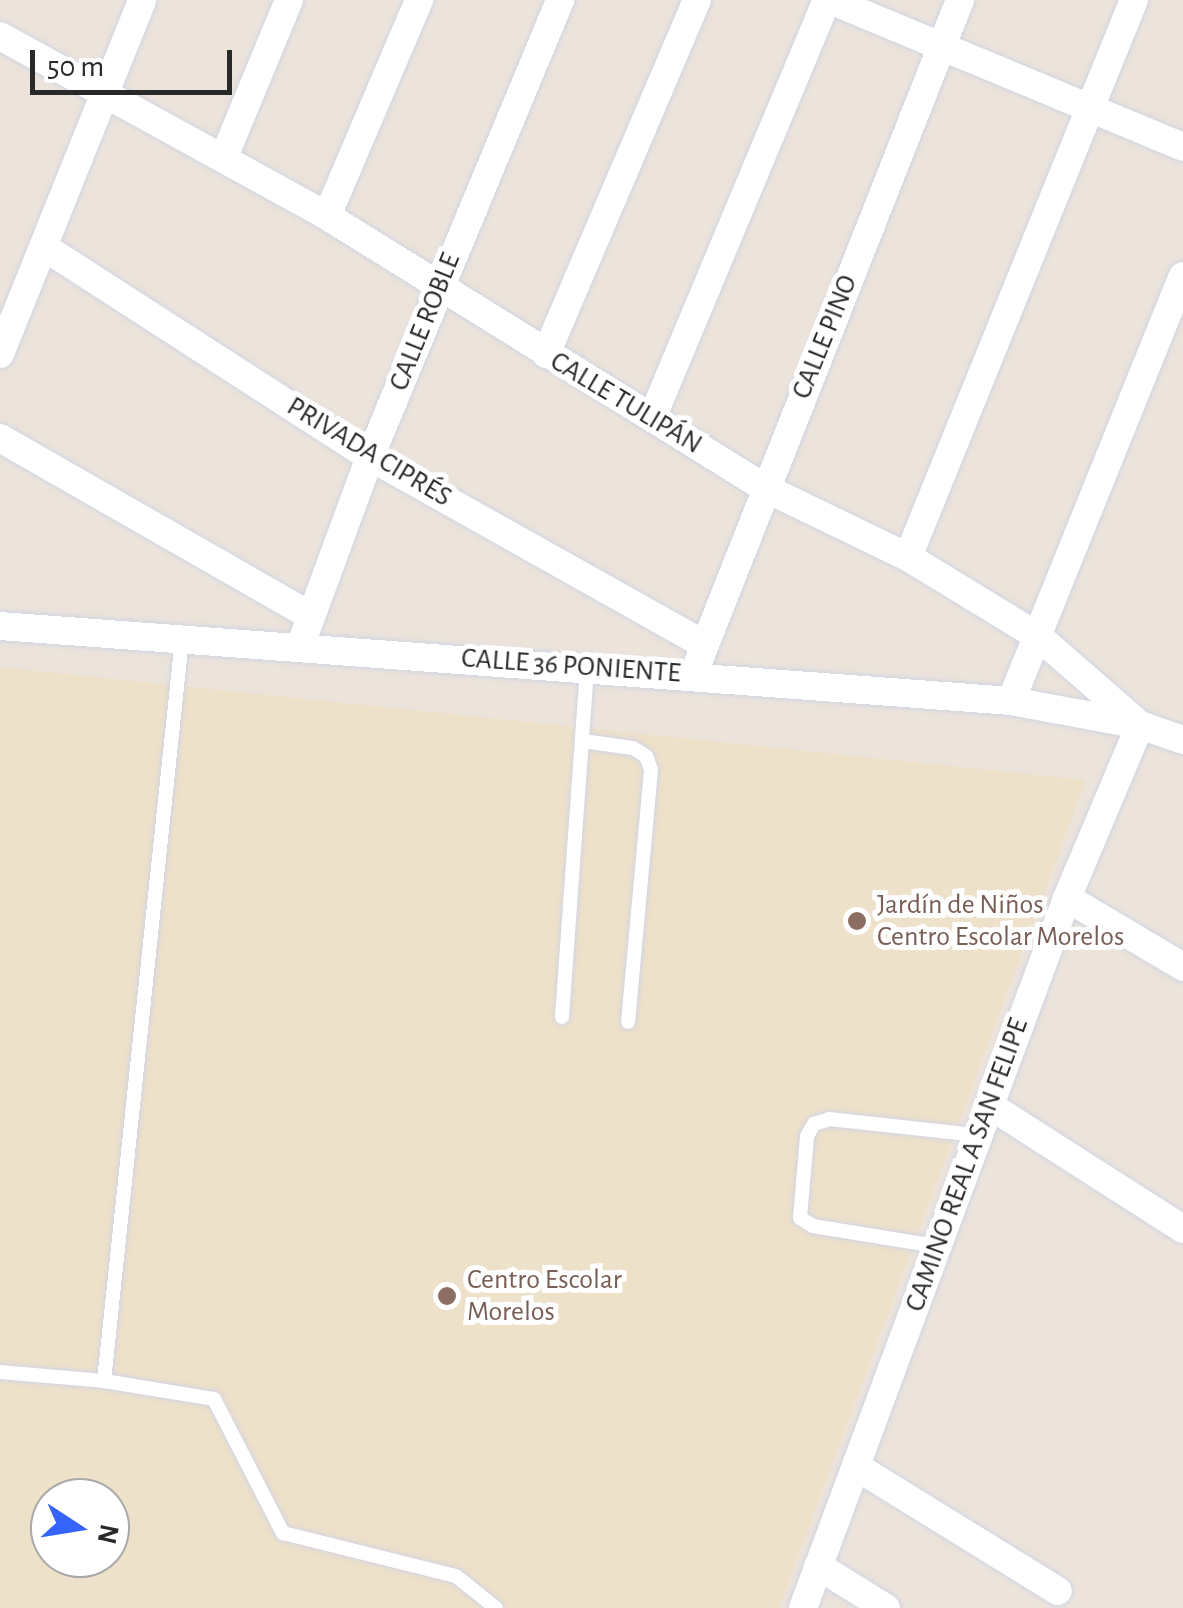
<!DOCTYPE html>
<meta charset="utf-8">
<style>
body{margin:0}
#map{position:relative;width:1183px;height:1608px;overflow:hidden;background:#ece4db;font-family:"Alegreya Sans",sans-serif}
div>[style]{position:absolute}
.education>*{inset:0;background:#eee1ca}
.roads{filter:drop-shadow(0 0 2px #d0d4e3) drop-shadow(0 0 2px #d0d4e3)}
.service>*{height:14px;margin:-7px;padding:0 7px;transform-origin:7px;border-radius:7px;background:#fff}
.minor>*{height:28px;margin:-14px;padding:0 14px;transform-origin:14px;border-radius:14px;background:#fff}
.dots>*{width:28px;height:28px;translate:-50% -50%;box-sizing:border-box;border:5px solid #fff;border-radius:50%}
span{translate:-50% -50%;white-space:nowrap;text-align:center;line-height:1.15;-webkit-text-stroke:10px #fff;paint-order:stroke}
.street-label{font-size:28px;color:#292929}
.education-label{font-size:28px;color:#785e54}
.left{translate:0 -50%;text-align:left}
.north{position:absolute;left:30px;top:1478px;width:100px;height:100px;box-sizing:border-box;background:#fff;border:2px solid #a9a9a9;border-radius:50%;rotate:102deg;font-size:28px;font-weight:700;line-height:40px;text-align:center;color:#292929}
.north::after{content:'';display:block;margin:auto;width:35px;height:45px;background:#3763fd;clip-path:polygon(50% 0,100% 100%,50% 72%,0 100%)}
.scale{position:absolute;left:30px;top:50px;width:202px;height:45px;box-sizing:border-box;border:5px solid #292929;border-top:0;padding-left:12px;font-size:30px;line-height:35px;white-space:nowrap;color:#292929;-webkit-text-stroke:8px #fff;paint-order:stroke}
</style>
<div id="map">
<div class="education">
<i style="clip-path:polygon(evenodd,0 667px,1086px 780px,779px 1608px,0 1608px,0 667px,50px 1498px,110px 1498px,110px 1558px,50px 1558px,50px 1498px)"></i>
</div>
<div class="roads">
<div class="service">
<i style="left:182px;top:639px;width:746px;rotate:96deg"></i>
<i style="left:104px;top:1381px;width:111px;rotate:9.3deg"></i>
<i style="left:214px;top:1399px;width:151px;rotate:62.8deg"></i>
<i style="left:283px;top:1533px;width:178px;rotate:14deg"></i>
<i style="left:456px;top:1576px;width:51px;rotate:38.7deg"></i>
<i style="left:583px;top:741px;width:50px;rotate:8deg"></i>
<i style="left:633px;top:748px;width:15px;rotate:32deg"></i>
<i style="left:646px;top:756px;width:15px;rotate:70deg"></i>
<i style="left:651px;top:770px;width:253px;rotate:95.2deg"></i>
<i style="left:562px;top:1017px;width:351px;rotate:-85.9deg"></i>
<i style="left:936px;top:1246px;width:125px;rotate:-170.8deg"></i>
<i style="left:813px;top:1226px;width:15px;rotate:-148deg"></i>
<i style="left:800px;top:1218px;width:82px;rotate:-85.1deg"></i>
<i style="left:807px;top:1136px;width:14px;rotate:-60deg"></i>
<i style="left:814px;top:1124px;width:16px;rotate:-18deg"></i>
<i style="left:829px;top:1119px;width:149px;rotate:6.2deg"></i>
<i style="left:0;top:1372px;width:104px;rotate:4.9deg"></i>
</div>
<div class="minor">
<i style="left:830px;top:0;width:382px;rotate:22.6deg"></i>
<i style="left:0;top:36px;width:373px;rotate:28.8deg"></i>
<i style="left:327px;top:216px;width:516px;rotate:31.84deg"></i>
<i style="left:765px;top:488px;width:159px;rotate:25.8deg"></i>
<i style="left:908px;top:557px;width:153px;rotate:31.4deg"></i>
<i style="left:1039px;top:637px;width:134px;rotate:41.1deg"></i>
<i style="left:224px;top:157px;width:170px;rotate:-67.5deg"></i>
<i style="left:327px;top:216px;width:235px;rotate:-66.9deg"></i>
<i style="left:44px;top:247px;width:388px;rotate:32.8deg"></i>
<i style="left:370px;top:457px;width:381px;rotate:29.3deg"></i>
<i style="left:0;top:354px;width:381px;rotate:-68.1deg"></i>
<i style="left:546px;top:354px;width:385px;rotate:-66.9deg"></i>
<i style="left:652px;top:418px;width:453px;rotate:-67.3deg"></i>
<i style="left:0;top:438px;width:356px;rotate:29.8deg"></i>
<i style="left:908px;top:557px;width:601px;rotate:-67.92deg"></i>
<i style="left:0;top:626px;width:1014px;rotate:4.24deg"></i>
<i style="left:1011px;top:701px;width:131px;rotate:10.5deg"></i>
<i style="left:1140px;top:725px;width:46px;rotate:19.2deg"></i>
<i style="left:300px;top:647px;width:202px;rotate:-69.8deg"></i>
<i style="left:370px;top:457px;width:495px;rotate:-67.4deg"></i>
<i style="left:699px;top:660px;width:710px;rotate:-68.42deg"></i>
<i style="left:1011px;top:701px;width:458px;rotate:-68deg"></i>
<i style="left:1067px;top:898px;width:135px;rotate:30.7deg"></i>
<i style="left:989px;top:1105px;width:230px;rotate:32.6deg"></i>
<i style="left:857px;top:1467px;width:236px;rotate:31.7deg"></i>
<i style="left:818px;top:1566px;width:80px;rotate:31.7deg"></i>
<i style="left:803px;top:1608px;width:757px;rotate:-69.6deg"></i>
<i style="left:1067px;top:898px;width:188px;rotate:-67.1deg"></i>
</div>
</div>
<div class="dots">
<i style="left:857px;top:921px;background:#8d6e63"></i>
<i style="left:447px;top:1296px;background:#8d6e63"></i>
</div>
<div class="street-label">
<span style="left:425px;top:322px;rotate:-68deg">CALLE ROBLE</span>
<span style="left:825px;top:337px;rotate:-68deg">CALLE PINO</span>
<span style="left:626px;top:403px;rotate:31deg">CALLE TULIPÁN</span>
<span style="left:369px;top:452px;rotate:31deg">PRIVADA CIPRÉS</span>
<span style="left:571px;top:666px;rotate:4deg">CALLE 36 PONIENTE</span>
<span style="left:967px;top:1165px;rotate:-70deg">CAMINO REAL A SAN FELIPE</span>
</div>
<div class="education-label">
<span class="left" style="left:877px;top:921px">Jardín de Niños<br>Centro Escolar Morelos</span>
<span class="left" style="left:467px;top:1296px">Centro Escolar<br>Morelos</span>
</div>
<div class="north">N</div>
<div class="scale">50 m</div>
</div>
